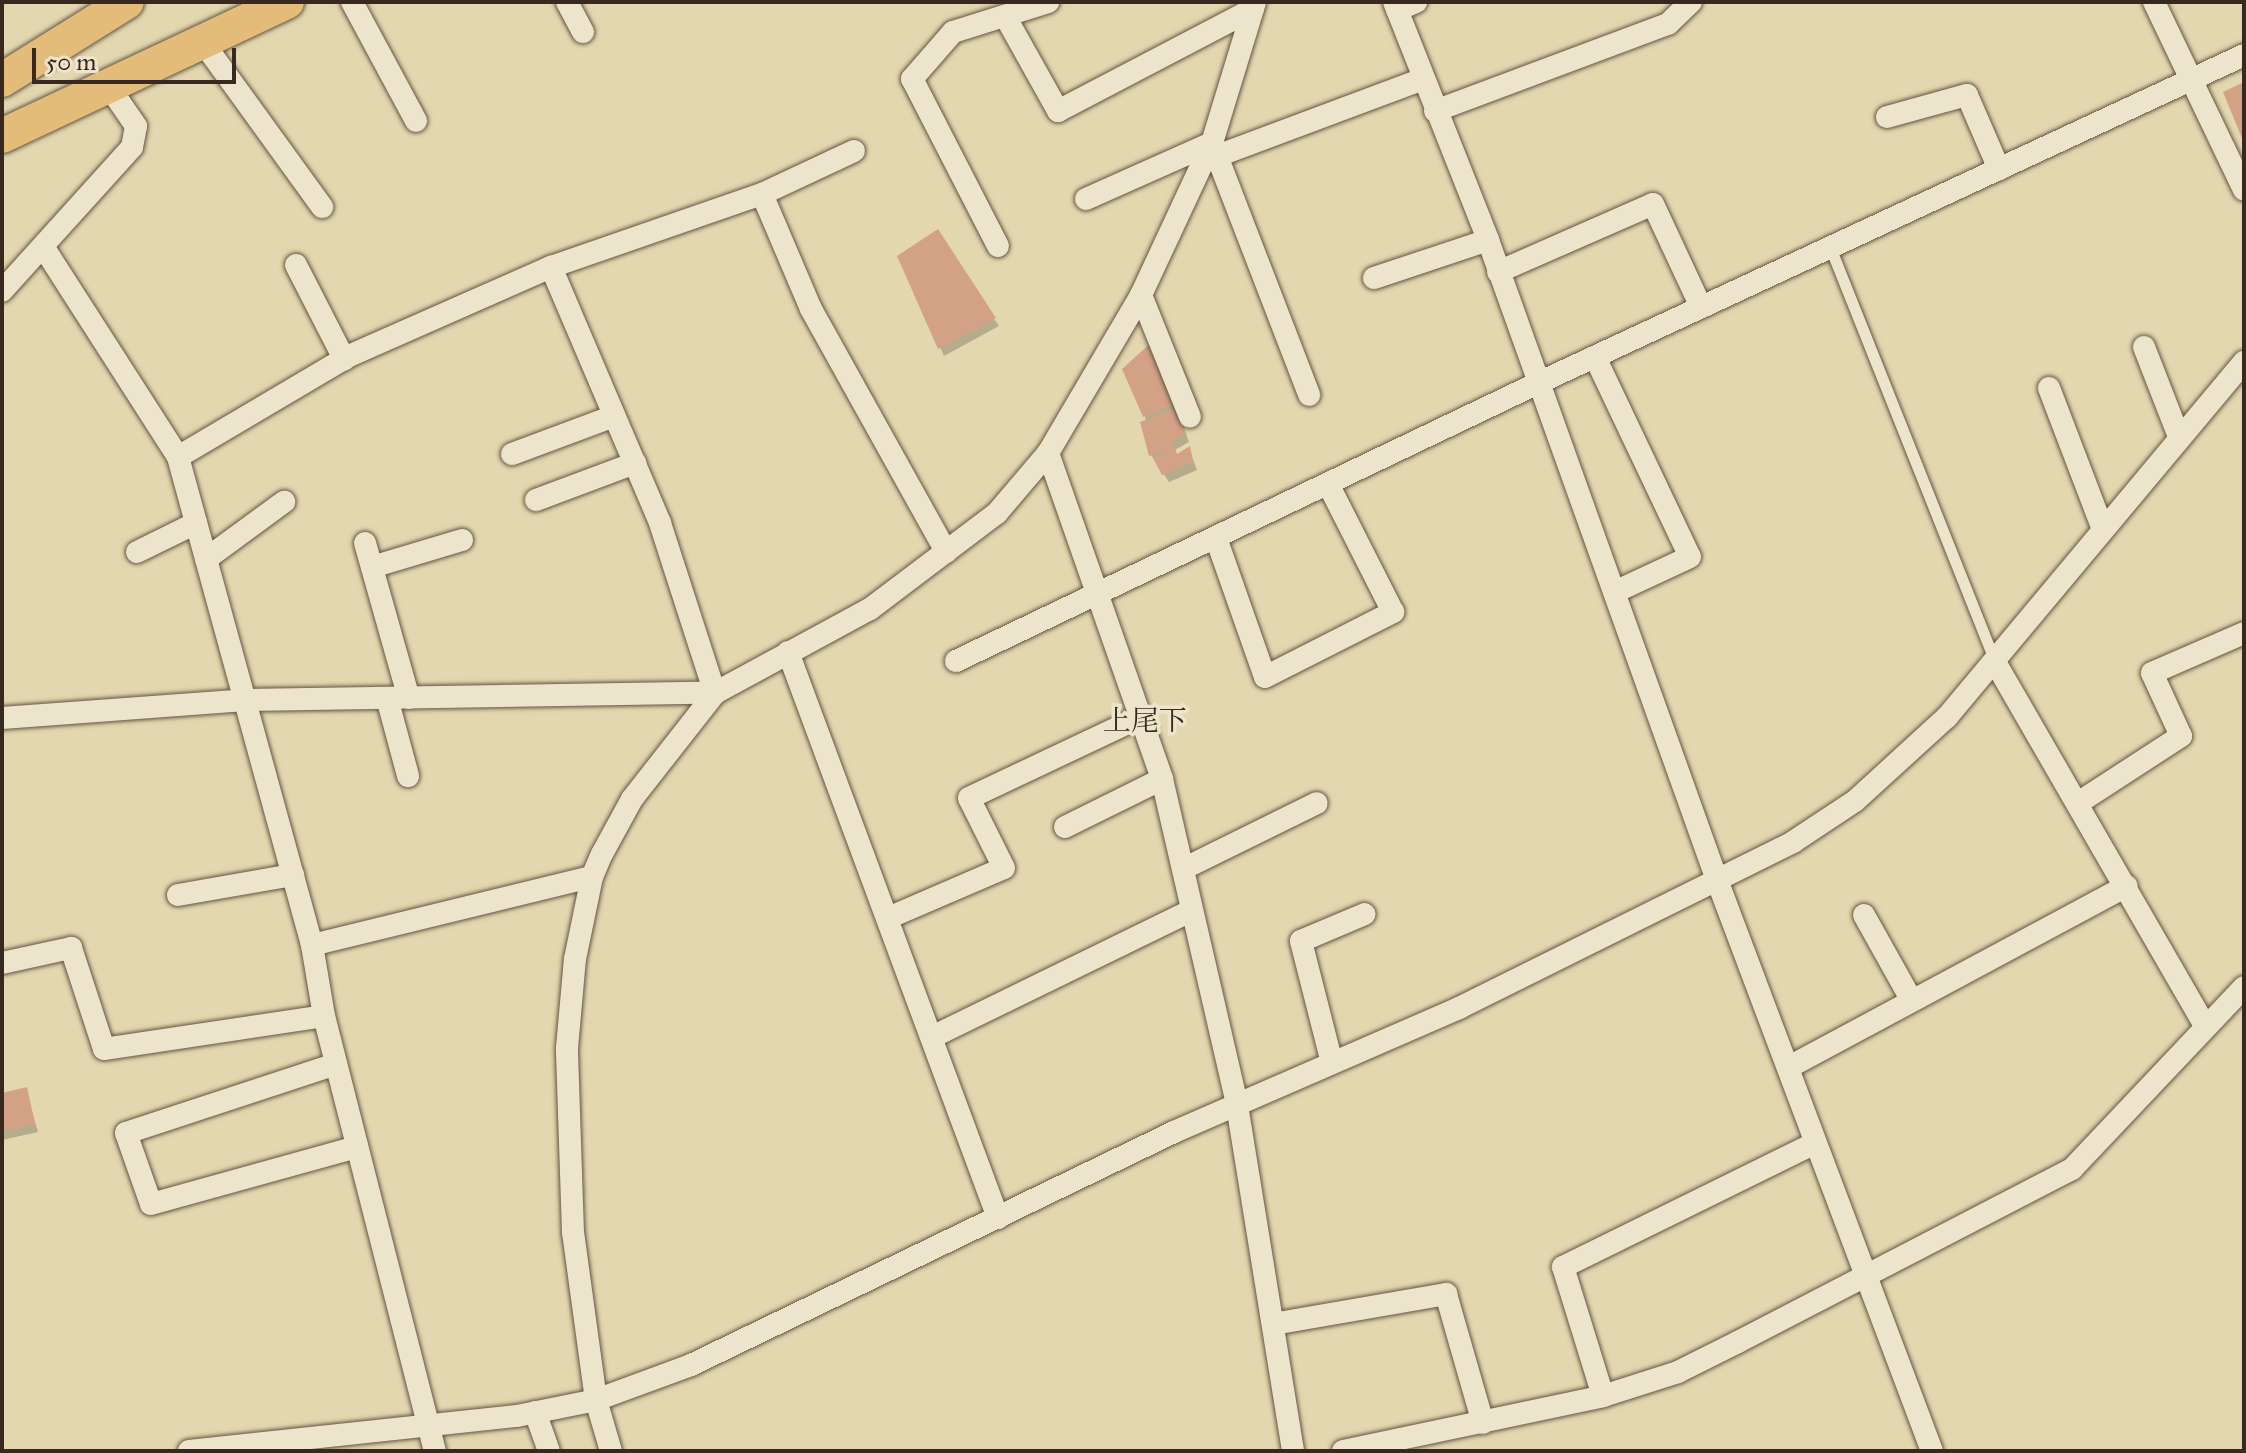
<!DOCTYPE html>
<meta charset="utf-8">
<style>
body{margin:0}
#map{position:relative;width:2246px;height:1453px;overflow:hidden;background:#e3d7af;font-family:"IM FELL Great Primer","Noto Serif JP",serif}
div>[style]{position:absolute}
.shadow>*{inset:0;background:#0003}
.building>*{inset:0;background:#d3a186}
.roads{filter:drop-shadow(0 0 2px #645443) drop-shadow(0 0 2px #645443)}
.lane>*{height:11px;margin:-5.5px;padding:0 5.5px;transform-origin:5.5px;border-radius:5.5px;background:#ede5cb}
.street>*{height:22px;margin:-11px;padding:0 11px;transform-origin:11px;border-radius:11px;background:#ede5cb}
.primary>*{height:34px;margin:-17px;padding:0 17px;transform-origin:17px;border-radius:17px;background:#e2bc78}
span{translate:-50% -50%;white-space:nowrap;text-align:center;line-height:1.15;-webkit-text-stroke:7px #ede5cb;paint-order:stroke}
.quarter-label{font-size:28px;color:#39281f}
.frame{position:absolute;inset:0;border:4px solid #39281f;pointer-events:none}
.scale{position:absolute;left:32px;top:48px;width:204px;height:36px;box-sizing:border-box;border:4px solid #39281f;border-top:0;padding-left:10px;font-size:24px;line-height:28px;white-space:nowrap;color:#39281f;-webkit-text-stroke:6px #ede5cb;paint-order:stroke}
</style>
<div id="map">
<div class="shadow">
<i style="clip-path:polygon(899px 256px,994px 319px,999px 326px,944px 356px)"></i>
<i style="clip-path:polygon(1153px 343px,1189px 442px,1175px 450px,1177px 456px,1189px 449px,1197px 470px,1169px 482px,1151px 455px,1145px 416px)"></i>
<i style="clip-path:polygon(26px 1090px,38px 1132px,2px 1140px,2px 1095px)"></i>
</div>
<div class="building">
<i style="clip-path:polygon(2244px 82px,2244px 143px,2223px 92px)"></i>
<i style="clip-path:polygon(938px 229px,996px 318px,938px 349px,897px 256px)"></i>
<i style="clip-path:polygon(1154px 340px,1177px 403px,1143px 417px,1122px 369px)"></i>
<i style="clip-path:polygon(1179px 407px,1186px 434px,1172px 441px,1177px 454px,1190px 446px,1193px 461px,1162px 475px,1153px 458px,1174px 448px,1149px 456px,1140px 422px)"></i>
<i style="clip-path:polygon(27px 1087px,35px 1124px,2px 1131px,2px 1093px)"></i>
</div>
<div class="roads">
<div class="lane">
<i style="left:1830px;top:247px;width:447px;rotate:68.3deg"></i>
</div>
<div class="street">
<i style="left:352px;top:2px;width:135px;rotate:61.7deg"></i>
<i style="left:567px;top:2px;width:34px;rotate:62deg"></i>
<i style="left:1394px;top:2px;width:256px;rotate:68.4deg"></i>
<i style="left:1488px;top:240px;width:680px;rotate:70.31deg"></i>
<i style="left:1717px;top:880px;width:610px;rotate:69.37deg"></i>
<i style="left:2154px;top:2px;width:208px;rotate:64.4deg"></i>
<i style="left:1397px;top:10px;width:21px;rotate:-23deg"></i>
<i style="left:1005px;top:16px;width:109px;rotate:60.8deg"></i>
<i style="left:1058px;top:111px;width:220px;rotate:-27.6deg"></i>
<i style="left:202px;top:41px;width:205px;rotate:54.1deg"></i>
<i style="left:1435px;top:111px;width:249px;rotate:-20.5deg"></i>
<i style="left:1668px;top:24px;width:32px;rotate:-44deg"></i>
<i style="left:1887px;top:117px;width:83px;rotate:-15.4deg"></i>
<i style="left:1967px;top:95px;width:81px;rotate:66.6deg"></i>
<i style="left:854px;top:151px;width:102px;rotate:154.9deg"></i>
<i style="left:762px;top:194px;width:125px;rotate:66.9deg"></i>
<i style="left:811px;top:309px;width:278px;rotate:60.9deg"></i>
<i style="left:1217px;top:156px;width:220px;rotate:-20.5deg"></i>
<i style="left:1086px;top:199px;width:138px;rotate:-24deg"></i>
<i style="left:1212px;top:143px;width:270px;rotate:68.9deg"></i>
<i style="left:998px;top:246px;width:188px;rotate:-117.2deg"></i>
<i style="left:912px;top:79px;width:62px;rotate:-48.9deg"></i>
<i style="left:953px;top:32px;width:100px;rotate:-17.5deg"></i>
<i style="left:44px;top:248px;width:248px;rotate:57.3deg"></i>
<i style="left:178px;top:457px;width:506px;rotate:74.65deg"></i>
<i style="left:312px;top:945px;width:72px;rotate:80.4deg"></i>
<i style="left:324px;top:1016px;width:449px;rotate:75.7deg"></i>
<i style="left:296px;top:265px;width:106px;rotate:62.9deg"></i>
<i style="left:551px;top:267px;width:223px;rotate:-19.1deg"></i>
<i style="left:1498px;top:272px;width:169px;rotate:-23.7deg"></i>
<i style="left:1653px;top:204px;width:114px;rotate:65deg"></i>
<i style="left:1374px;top:278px;width:120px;rotate:-18.4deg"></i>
<i style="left:2px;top:291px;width:194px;rotate:-47.9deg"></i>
<i style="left:132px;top:147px;width:21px;rotate:-79deg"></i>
<i style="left:136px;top:126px;width:51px;rotate:-124.6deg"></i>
<i style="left:1141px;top:295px;width:131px;rotate:68.1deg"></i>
<i style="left:2144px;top:347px;width:97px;rotate:68.7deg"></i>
<i style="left:1595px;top:357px;width:221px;rotate:64.6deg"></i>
<i style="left:1690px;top:557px;width:83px;rotate:155deg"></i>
<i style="left:2049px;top:388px;width:149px;rotate:69.1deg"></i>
<i style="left:1048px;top:453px;width:345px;rotate:70.7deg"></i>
<i style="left:1162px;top:779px;width:335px;rotate:77deg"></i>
<i style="left:1237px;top:1105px;width:351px;rotate:80.8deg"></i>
<i style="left:512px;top:454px;width:109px;rotate:-20.4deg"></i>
<i style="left:178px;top:457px;width:199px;rotate:-30.6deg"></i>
<i style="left:349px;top:356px;width:221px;rotate:-23.8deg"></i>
<i style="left:551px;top:267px;width:278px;rotate:66.9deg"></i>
<i style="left:660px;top:523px;width:179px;rotate:72.1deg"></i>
<i style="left:536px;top:500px;width:106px;rotate:-20.5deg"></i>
<i style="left:1216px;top:538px;width:147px;rotate:70.6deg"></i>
<i style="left:1265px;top:677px;width:144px;rotate:-26.9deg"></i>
<i style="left:1393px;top:612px;width:144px;rotate:-116.9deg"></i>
<i style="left:365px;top:543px;width:161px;rotate:74.2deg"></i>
<i style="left:137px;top:552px;width:66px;rotate:-26.2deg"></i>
<i style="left:206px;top:559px;width:97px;rotate:-36.2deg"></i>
<i style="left:372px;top:567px;width:94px;rotate:-16.7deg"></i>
<i style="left:788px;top:652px;width:604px;rotate:69.64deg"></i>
<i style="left:956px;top:661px;width:643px;rotate:-25.53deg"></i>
<i style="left:1536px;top:384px;width:781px;rotate:-24.92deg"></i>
<i style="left:1995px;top:662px;width:420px;rotate:60deg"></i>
<i style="left:387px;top:698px;width:81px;rotate:74.9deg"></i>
<i style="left:2px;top:718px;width:244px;rotate:-4.2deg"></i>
<i style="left:245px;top:700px;width:470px;rotate:-0.9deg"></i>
<i style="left:2078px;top:803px;width:123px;rotate:-33deg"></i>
<i style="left:2181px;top:736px;width:69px;rotate:-114.7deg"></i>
<i style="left:2152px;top:673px;width:100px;rotate:-23.5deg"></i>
<i style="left:1065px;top:827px;width:108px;rotate:-26.3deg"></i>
<i style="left:1183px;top:869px;width:149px;rotate:-26.2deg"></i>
<i style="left:178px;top:895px;width:117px;rotate:-9.9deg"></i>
<i style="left:1864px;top:915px;width:98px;rotate:60.8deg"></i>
<i style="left:888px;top:918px;width:126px;rotate:-23.3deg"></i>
<i style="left:1004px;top:868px;width:78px;rotate:-116.6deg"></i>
<i style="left:969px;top:798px;width:189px;rotate:-25.3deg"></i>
<i style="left:312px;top:945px;width:288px;rotate:-13.7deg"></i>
<i style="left:2px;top:963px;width:71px;rotate:-12.3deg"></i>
<i style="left:71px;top:948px;width:106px;rotate:71.9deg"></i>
<i style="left:104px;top:1049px;width:222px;rotate:-8.5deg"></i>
<i style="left:932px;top:1037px;width:289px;rotate:-26deg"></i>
<i style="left:1332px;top:1063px;width:126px;rotate:-104.3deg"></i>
<i style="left:1301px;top:941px;width:69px;rotate:-22.9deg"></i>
<i style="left:336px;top:1064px;width:221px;rotate:161.8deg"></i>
<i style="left:126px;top:1133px;width:75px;rotate:70.6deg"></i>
<i style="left:151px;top:1204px;width:214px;rotate:-15.5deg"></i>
<i style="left:1789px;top:1067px;width:383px;rotate:-28.2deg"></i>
<i style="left:1273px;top:1324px;width:176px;rotate:-9.8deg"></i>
<i style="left:1446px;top:1294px;width:134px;rotate:74deg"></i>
<i style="left:1603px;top:1396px;width:135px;rotate:-107.2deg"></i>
<i style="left:1563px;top:1267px;width:281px;rotate:-26.2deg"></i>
<i style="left:535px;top:1412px;width:41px;rotate:70.3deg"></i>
<i style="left:189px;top:1451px;width:330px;rotate:-6.1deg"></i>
<i style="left:517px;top:1416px;width:81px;rotate:-11.4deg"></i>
<i style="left:596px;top:1400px;width:101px;rotate:-20.2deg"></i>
<i style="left:691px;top:1365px;width:536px;rotate:-25.75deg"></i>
<i style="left:1174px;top:1132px;width:311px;rotate:-23.5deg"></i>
<i style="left:1459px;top:1008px;width:373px;rotate:-26.4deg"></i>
<i style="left:1793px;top:842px;width:74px;rotate:-33.5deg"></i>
<i style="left:1855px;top:801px;width:125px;rotate:-42.4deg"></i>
<i style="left:1947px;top:717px;width:463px;rotate:-50.1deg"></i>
<i style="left:611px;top:1451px;width:53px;rotate:-106.4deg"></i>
<i style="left:596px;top:1400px;width:169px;rotate:-97.8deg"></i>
<i style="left:573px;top:1233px;width:185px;rotate:-91.9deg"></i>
<i style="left:567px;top:1048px;width:89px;rotate:-84.9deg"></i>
<i style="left:575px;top:959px;width:84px;rotate:-78.3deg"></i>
<i style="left:592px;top:877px;width:25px;rotate:-67deg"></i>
<i style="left:602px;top:854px;width:63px;rotate:-61.4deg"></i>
<i style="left:632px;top:799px;width:135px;rotate:-51.9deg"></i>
<i style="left:715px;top:693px;width:176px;rotate:-28.5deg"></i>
<i style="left:870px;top:609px;width:159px;rotate:-37.1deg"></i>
<i style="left:997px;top:513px;width:79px;rotate:-49.6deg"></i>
<i style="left:1048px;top:453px;width:183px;rotate:-59.5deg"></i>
<i style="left:1141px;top:295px;width:168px;rotate:-65deg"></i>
<i style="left:1212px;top:143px;width:147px;rotate:-73deg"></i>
<i style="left:1343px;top:1451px;width:266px;rotate:-11.9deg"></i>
<i style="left:1603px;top:1396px;width:79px;rotate:-17.7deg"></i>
<i style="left:1678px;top:1372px;width:67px;rotate:-26.6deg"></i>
<i style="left:1738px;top:1342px;width:376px;rotate:-27.4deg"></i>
<i style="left:2072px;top:1169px;width:250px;rotate:-46.6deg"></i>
</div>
<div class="primary">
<i style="left:2px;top:80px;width:147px;rotate:-32deg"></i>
<i style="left:2px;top:136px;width:315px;rotate:-25.2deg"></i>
</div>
</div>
<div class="quarter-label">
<span style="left:1145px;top:721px">上尾下</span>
</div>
<div class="frame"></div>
<div class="scale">50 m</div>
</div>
